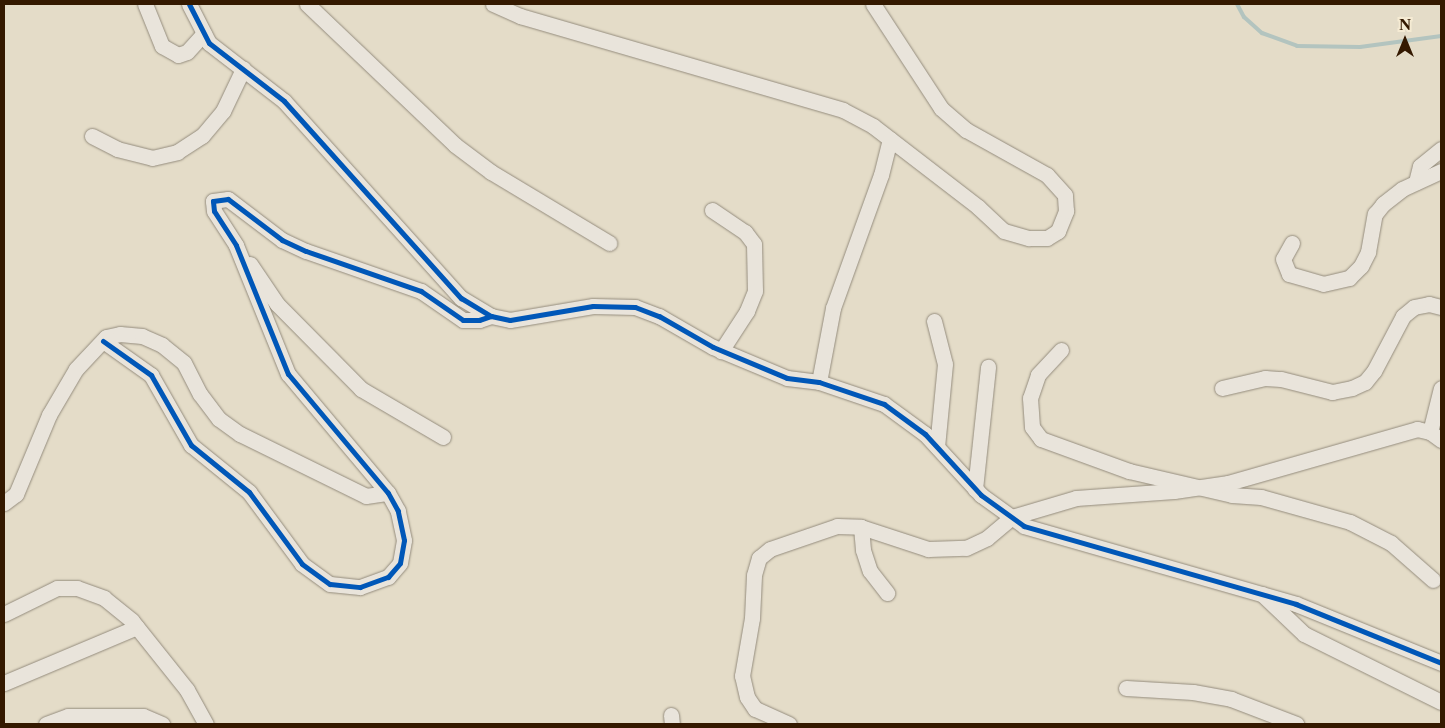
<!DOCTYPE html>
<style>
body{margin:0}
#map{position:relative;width:1445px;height:728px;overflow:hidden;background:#e4dcc8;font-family:"Libre Caslon Text",serif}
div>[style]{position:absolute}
.stream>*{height:4px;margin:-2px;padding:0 2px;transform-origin:2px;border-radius:2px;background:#b3c4bf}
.roads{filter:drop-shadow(0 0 1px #948c7d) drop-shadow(0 0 1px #948c7d)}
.street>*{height:15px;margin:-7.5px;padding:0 7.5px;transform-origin:7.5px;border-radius:7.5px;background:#e9e4db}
.cycleway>*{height:5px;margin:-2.5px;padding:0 2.5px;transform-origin:2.5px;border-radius:2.5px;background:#0057b8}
span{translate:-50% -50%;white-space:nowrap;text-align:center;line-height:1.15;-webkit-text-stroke:4px #f5ebd3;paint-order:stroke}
.frame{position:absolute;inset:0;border:5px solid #341900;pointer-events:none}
.north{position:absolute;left:1380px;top:15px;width:50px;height:50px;-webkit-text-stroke:4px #f5ebd3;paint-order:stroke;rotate:0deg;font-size:14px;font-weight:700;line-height:20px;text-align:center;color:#341900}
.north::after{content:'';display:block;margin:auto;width:18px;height:22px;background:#341900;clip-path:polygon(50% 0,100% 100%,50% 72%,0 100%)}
</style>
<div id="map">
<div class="stream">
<i style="left:1237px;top:4px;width:15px;rotate:62deg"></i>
<i style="left:1244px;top:17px;width:24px;rotate:42deg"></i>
<i style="left:1262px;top:33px;width:37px;rotate:20deg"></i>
<i style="left:1297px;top:46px;width:63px;rotate:0.9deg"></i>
<i style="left:1360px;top:47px;width:82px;rotate:-7.7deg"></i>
</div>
<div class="roads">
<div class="street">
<i style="left:145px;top:4px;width:45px;rotate:68deg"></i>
<i style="left:162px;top:46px;width:18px;rotate:29deg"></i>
<i style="left:178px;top:55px;width:9px;rotate:-18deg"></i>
<i style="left:187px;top:52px;width:25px;rotate:-48deg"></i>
<i style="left:189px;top:4px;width:44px;rotate:62.9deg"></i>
<i style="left:209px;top:43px;width:95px;rotate:37.7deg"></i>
<i style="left:284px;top:101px;width:265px;rotate:48.1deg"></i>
<i style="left:461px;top:298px;width:35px;rotate:31deg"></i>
<i style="left:491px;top:316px;width:19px;rotate:12deg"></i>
<i style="left:510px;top:320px;width:84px;rotate:-9.6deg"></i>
<i style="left:593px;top:306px;width:42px;rotate:1.4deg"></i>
<i style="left:635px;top:307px;width:26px;rotate:21deg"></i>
<i style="left:659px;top:316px;width:62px;rotate:29.9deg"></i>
<i style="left:713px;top:347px;width:80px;rotate:22.7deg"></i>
<i style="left:787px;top:378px;width:32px;rotate:7deg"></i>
<i style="left:819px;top:382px;width:69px;rotate:18.7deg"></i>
<i style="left:884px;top:404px;width:51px;rotate:36.2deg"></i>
<i style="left:925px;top:434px;width:83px;rotate:47.4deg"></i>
<i style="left:981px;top:495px;width:53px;rotate:35.8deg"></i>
<i style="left:1024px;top:526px;width:283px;rotate:16deg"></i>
<i style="left:1296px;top:604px;width:157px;rotate:22.1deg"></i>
<i style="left:307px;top:4px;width:204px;rotate:43.6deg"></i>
<i style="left:455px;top:145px;width:45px;rotate:36.9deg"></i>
<i style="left:491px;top:172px;width:138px;rotate:31deg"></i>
<i style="left:493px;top:4px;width:30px;rotate:24deg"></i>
<i style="left:520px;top:16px;width:336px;rotate:16.2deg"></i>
<i style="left:843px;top:110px;width:34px;rotate:28deg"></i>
<i style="left:873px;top:126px;width:133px;rotate:37.6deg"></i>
<i style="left:978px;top:207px;width:35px;rotate:43deg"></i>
<i style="left:1004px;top:231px;width:26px;rotate:16deg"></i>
<i style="left:1029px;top:238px;width:18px"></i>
<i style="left:1047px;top:238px;width:13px;rotate:-32deg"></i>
<i style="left:1058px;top:231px;width:22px;rotate:-68deg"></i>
<i style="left:1066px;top:211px;width:16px;rotate:-94deg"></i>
<i style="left:1065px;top:195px;width:27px;rotate:-132deg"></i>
<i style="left:1047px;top:175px;width:93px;rotate:-150.9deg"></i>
<i style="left:966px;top:130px;width:33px;rotate:-139deg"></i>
<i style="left:941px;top:108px;width:124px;rotate:-123.2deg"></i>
<i style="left:92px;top:136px;width:28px;rotate:27deg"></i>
<i style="left:117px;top:149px;width:36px;rotate:14deg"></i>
<i style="left:152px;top:158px;width:26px;rotate:-13deg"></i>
<i style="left:177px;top:152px;width:30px;rotate:-33deg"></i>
<i style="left:202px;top:136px;width:33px;rotate:-50deg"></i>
<i style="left:223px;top:111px;width:47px;rotate:-64.5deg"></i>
<i style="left:1416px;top:182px;width:16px;rotate:-76deg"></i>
<i style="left:1420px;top:166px;width:27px;rotate:-39deg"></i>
<i style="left:712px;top:210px;width:40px;rotate:34deg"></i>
<i style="left:745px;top:232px;width:15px;rotate:53deg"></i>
<i style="left:754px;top:244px;width:47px;rotate:88.8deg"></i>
<i style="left:755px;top:291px;width:22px;rotate:112deg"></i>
<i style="left:747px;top:311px;width:48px;rotate:123deg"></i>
<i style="left:1292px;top:243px;width:18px;rotate:119deg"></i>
<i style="left:1283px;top:259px;width:16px;rotate:68deg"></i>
<i style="left:1289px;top:274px;width:35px;rotate:16deg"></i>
<i style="left:1323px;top:284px;width:27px;rotate:-13deg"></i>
<i style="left:1349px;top:278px;width:17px;rotate:-45deg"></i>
<i style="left:1361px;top:266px;width:16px;rotate:-63deg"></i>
<i style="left:1368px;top:252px;width:39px;rotate:-80deg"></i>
<i style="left:1375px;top:214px;width:13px;rotate:-51deg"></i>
<i style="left:1383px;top:204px;width:24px;rotate:-38deg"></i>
<i style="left:1402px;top:189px;width:43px;rotate:-24.8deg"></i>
<i style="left:250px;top:264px;width:48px;rotate:56deg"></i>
<i style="left:277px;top:304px;width:120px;rotate:45.3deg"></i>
<i style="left:361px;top:389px;width:95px;rotate:30.3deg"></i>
<i style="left:934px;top:321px;width:44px;rotate:75.7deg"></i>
<i style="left:945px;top:364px;width:83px;rotate:95.5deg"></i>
<i style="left:103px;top:341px;width:59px;rotate:35.3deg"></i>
<i style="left:151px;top:375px;width:81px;rotate:60.3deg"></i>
<i style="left:191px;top:445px;width:75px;rotate:39deg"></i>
<i style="left:249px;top:492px;width:89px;rotate:53.6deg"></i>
<i style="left:302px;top:564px;width:34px;rotate:36deg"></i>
<i style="left:330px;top:584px;width:30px;rotate:6deg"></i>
<i style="left:360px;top:587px;width:30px;rotate:-20deg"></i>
<i style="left:388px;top:577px;width:18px;rotate:-49deg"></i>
<i style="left:400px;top:563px;width:23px;rotate:-80deg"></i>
<i style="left:404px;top:540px;width:30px;rotate:-102deg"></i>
<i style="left:398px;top:511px;width:21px;rotate:-119deg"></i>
<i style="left:388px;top:493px;width:155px;rotate:-130deg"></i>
<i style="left:288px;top:374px;width:139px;rotate:-112deg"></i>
<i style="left:236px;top:245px;width:40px;rotate:-122.9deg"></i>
<i style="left:214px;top:211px;width:10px;rotate:-96deg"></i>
<i style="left:213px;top:201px;width:15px;rotate:-8deg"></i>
<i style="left:228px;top:199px;width:68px;rotate:37.2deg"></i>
<i style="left:282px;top:240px;width:26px;rotate:25deg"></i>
<i style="left:306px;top:251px;width:122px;rotate:19.2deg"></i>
<i style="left:421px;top:291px;width:51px;rotate:34.6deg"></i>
<i style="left:463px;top:320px;width:16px"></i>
<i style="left:479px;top:320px;width:13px;rotate:-18deg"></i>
<i style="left:1061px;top:350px;width:34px;rotate:133deg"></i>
<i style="left:1038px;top:375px;width:24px;rotate:109deg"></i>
<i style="left:1030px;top:398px;width:29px;rotate:86deg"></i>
<i style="left:1032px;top:427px;width:15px;rotate:53deg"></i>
<i style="left:1041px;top:439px;width:94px;rotate:20deg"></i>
<i style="left:1129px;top:471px;width:106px;rotate:13.1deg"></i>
<i style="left:1232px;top:495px;width:29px;rotate:4deg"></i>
<i style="left:1261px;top:497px;width:92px;rotate:15.7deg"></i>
<i style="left:1350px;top:522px;width:46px;rotate:27.1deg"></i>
<i style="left:1391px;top:543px;width:56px;rotate:41.4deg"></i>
<i style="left:819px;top:382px;width:75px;rotate:-79.3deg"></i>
<i style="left:833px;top:308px;width:141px;rotate:-70.2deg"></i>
<i style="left:881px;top:175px;width:37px;rotate:-76deg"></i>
<i style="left:1222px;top:388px;width:44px;rotate:-13.1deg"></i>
<i style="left:1265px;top:378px;width:16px;rotate:4deg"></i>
<i style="left:1281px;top:379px;width:53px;rotate:14.3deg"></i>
<i style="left:1332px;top:392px;width:20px;rotate:-11deg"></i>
<i style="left:1352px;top:388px;width:14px;rotate:-25deg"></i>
<i style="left:1365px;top:382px;width:14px;rotate:-51deg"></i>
<i style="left:1374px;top:371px;width:62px;rotate:-62.2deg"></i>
<i style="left:1403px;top:316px;width:14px;rotate:-39deg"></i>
<i style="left:1414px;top:307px;width:15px;rotate:-11deg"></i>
<i style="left:1429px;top:304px;width:12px;rotate:14deg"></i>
<i style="left:1430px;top:432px;width:45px;rotate:-76deg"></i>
<i style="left:975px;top:489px;width:123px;rotate:-83.9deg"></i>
<i style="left:4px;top:503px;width:15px;rotate:-37deg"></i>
<i style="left:16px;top:494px;width:86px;rotate:-67.3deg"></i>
<i style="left:49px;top:415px;width:53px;rotate:-59.6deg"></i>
<i style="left:76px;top:369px;width:44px;rotate:-46.8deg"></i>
<i style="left:106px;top:337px;width:14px;rotate:-12deg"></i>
<i style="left:120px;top:334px;width:22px;rotate:5deg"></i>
<i style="left:142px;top:336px;width:22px;rotate:24deg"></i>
<i style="left:162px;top:345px;width:28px;rotate:39deg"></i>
<i style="left:184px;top:363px;width:35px;rotate:63deg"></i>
<i style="left:200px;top:394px;width:31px;rotate:53deg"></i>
<i style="left:219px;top:419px;width:26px;rotate:36deg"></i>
<i style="left:240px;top:434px;width:140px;rotate:26.2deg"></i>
<i style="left:366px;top:496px;width:22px;rotate:-8deg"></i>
<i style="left:861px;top:527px;width:23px;rotate:85deg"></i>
<i style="left:863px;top:550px;width:22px;rotate:72deg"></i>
<i style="left:870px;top:571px;width:28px;rotate:52deg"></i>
<i style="left:1262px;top:594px;width:58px;rotate:43.6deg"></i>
<i style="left:1304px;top:634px;width:153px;rotate:26.4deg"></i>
<i style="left:4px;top:614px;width:59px;rotate:-26.1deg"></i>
<i style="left:57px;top:588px;width:20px"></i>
<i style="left:77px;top:588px;width:29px;rotate:20deg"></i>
<i style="left:104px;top:598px;width:36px;rotate:39deg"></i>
<i style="left:132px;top:621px;width:88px;rotate:51.4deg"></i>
<i style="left:187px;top:690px;width:39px;rotate:61deg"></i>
<i style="left:4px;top:683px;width:144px;rotate:-22.8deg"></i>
<i style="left:1126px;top:688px;width:67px;rotate:3.4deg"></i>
<i style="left:1193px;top:692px;width:39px;rotate:10deg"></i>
<i style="left:1231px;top:699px;width:70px;rotate:21deg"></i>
<i style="left:671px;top:715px;width:9px;rotate:84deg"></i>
<i style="left:46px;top:724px;width:23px;rotate:-20deg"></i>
<i style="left:68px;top:716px;width:75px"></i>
<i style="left:143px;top:716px;width:21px;rotate:23deg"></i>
<i style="left:789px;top:724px;width:37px;rotate:-156deg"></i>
<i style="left:755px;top:709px;width:14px;rotate:-124deg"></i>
<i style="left:747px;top:697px;width:22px;rotate:-103deg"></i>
<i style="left:742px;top:676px;width:59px;rotate:-80.2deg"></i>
<i style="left:752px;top:618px;width:43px;rotate:-87.3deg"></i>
<i style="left:754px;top:575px;width:18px;rotate:-74deg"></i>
<i style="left:759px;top:558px;width:14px;rotate:-39deg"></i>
<i style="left:770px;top:549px;width:71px;rotate:-18.9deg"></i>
<i style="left:837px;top:526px;width:24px;rotate:2deg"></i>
<i style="left:861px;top:527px;width:71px;rotate:18.2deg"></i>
<i style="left:928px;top:549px;width:38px;rotate:-2deg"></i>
<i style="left:966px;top:548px;width:23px;rotate:-25deg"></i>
<i style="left:987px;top:538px;width:33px;rotate:-40deg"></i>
<i style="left:1012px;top:517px;width:67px;rotate:-16.5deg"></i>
<i style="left:1076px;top:498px;width:98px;rotate:-4.1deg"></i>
<i style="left:1174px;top:491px;width:55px;rotate:-8.4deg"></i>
<i style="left:1228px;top:483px;width:197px;rotate:-15.9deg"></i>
<i style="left:1417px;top:429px;width:13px;rotate:13deg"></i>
<i style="left:1430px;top:432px;width:14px;rotate:36deg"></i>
</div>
</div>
<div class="cycleway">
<i style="left:189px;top:4px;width:44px;rotate:62.9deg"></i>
<i style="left:209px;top:43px;width:95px;rotate:37.7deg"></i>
<i style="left:284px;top:101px;width:265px;rotate:48.1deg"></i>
<i style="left:461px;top:298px;width:35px;rotate:31deg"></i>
<i style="left:491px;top:316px;width:19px;rotate:12deg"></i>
<i style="left:510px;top:320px;width:84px;rotate:-9.6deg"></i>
<i style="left:593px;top:306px;width:42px;rotate:1.4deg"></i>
<i style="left:635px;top:307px;width:26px;rotate:21deg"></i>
<i style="left:659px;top:316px;width:62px;rotate:29.9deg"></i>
<i style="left:713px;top:347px;width:80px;rotate:22.7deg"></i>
<i style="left:787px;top:378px;width:32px;rotate:7deg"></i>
<i style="left:819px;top:382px;width:69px;rotate:18.7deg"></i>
<i style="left:884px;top:404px;width:51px;rotate:36.2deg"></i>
<i style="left:925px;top:434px;width:83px;rotate:47.4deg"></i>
<i style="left:981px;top:495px;width:53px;rotate:35.8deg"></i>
<i style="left:1024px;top:526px;width:283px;rotate:16deg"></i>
<i style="left:1296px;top:604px;width:157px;rotate:22.1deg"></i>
<i style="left:103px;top:341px;width:59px;rotate:35.3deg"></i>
<i style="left:151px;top:375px;width:81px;rotate:60.3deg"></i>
<i style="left:191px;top:445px;width:75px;rotate:39deg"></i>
<i style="left:249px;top:492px;width:89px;rotate:53.6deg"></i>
<i style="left:302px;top:564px;width:34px;rotate:36deg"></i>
<i style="left:330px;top:584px;width:30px;rotate:6deg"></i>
<i style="left:360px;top:587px;width:30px;rotate:-20deg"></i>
<i style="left:388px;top:577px;width:18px;rotate:-49deg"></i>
<i style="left:400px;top:563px;width:23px;rotate:-80deg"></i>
<i style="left:404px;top:540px;width:30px;rotate:-102deg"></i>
<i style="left:398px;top:511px;width:21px;rotate:-119deg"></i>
<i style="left:388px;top:493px;width:155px;rotate:-130deg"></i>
<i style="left:288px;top:374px;width:139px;rotate:-112deg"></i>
<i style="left:236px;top:245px;width:40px;rotate:-122.9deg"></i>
<i style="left:214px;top:211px;width:10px;rotate:-96deg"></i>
<i style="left:213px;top:201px;width:15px;rotate:-8deg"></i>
<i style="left:228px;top:199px;width:68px;rotate:37.2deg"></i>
<i style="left:282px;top:240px;width:26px;rotate:25deg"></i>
<i style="left:306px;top:251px;width:122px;rotate:19.2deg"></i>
<i style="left:421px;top:291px;width:51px;rotate:34.6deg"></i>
<i style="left:463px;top:320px;width:16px"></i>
<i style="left:479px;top:320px;width:13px;rotate:-18deg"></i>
</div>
<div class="frame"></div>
<div class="north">N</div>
</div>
